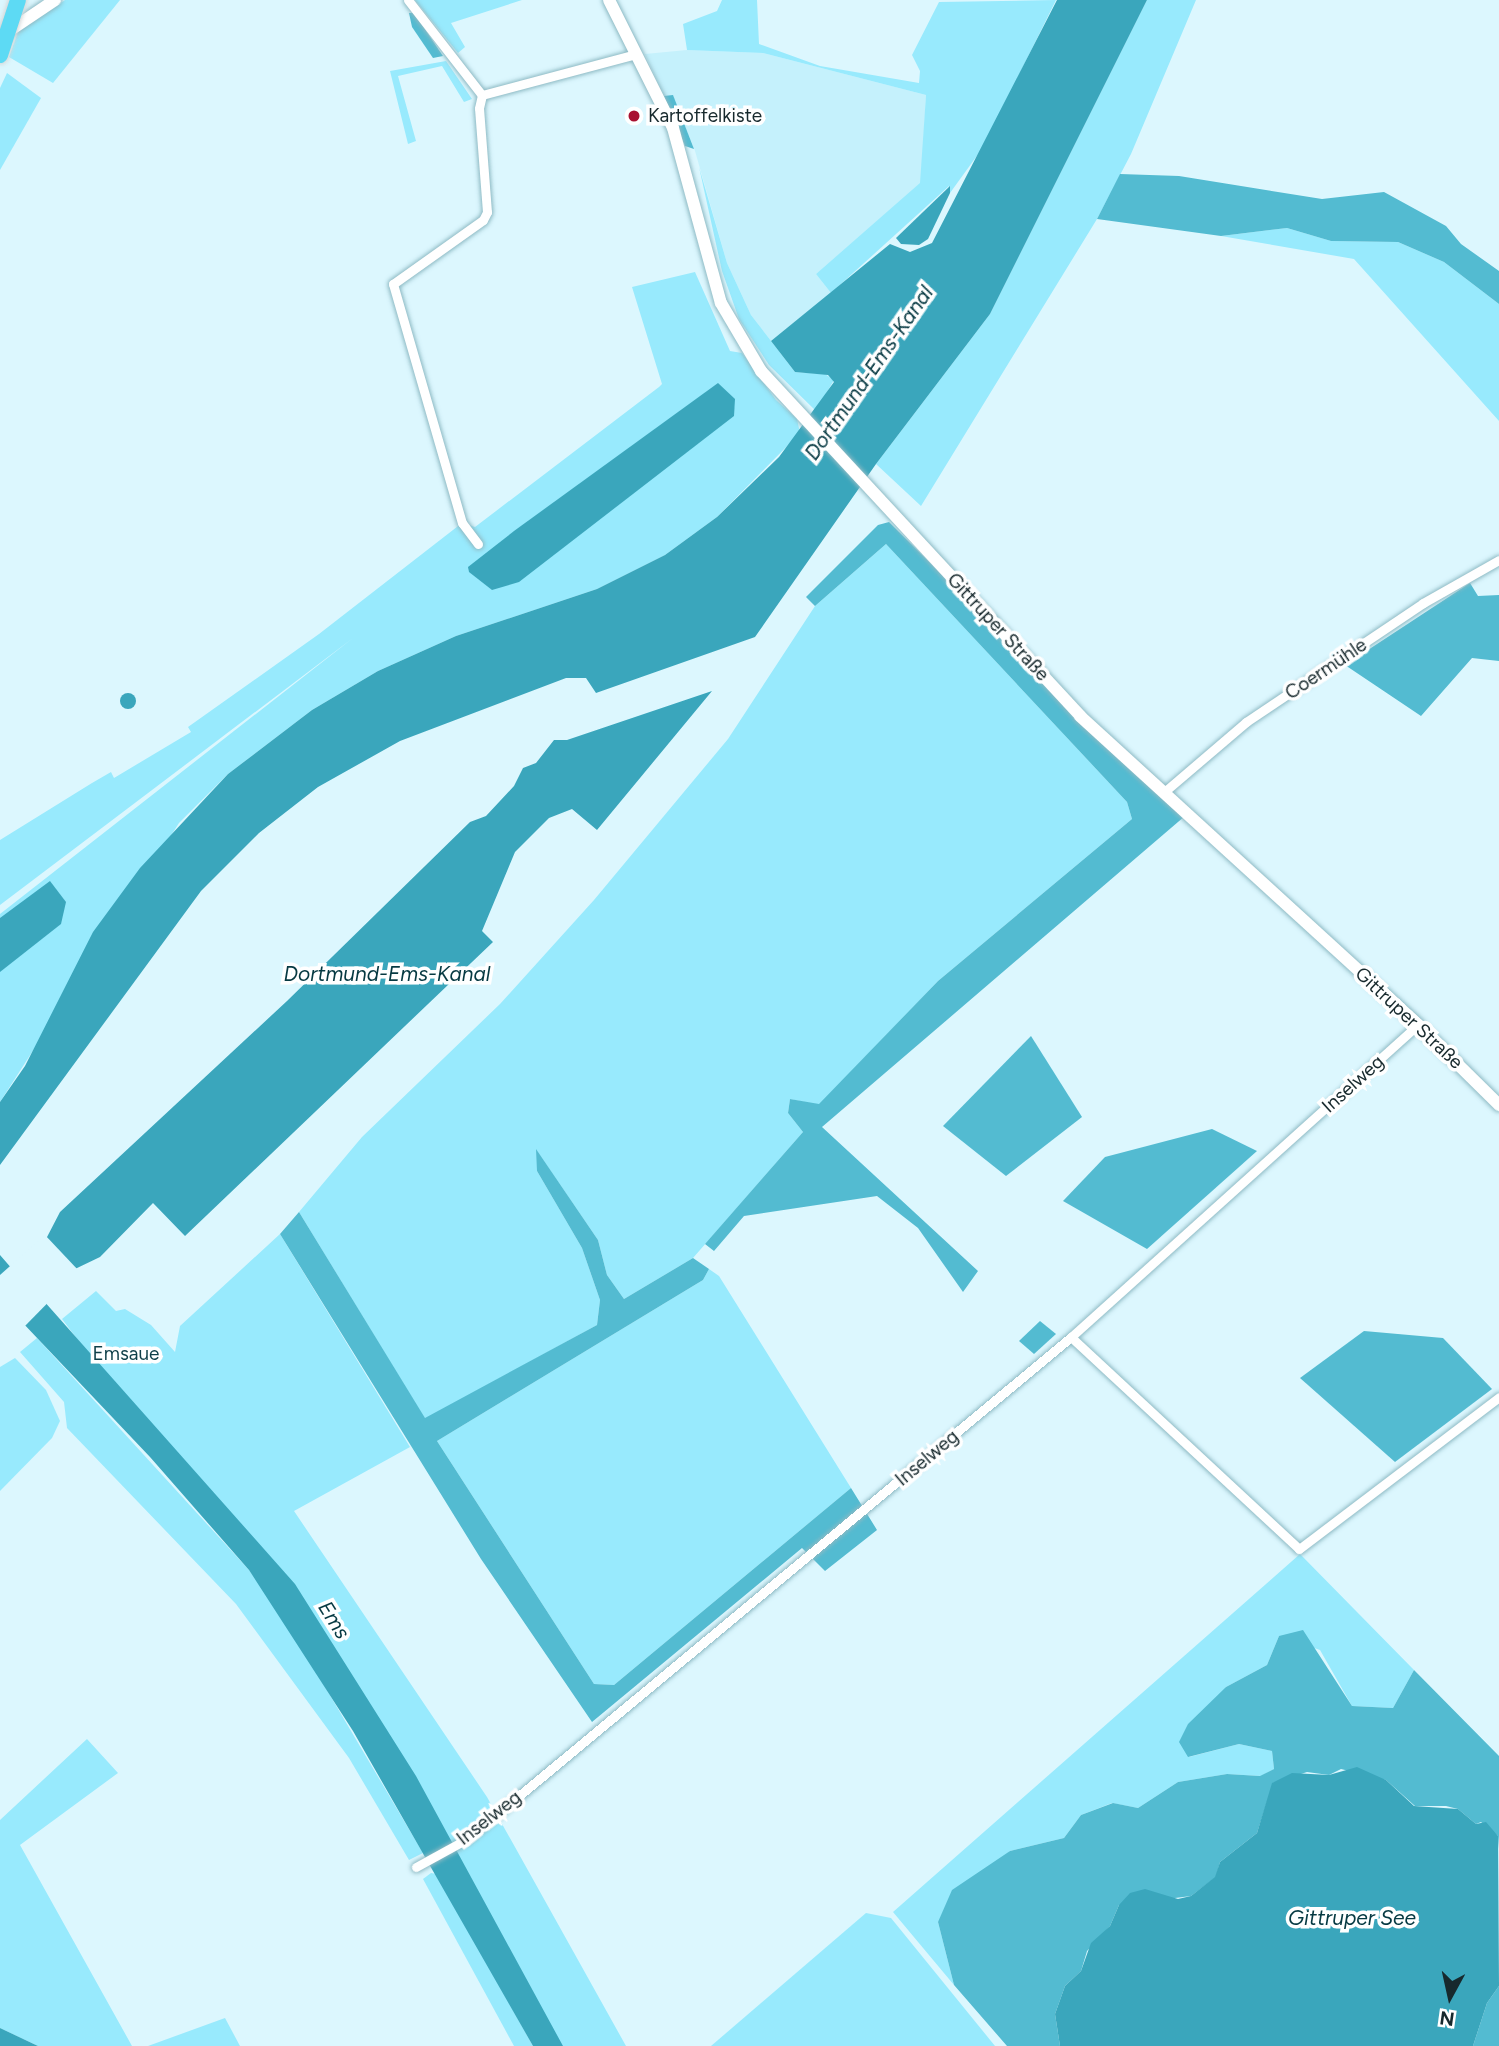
<!DOCTYPE html>
<meta charset="utf-8">
<style>
body{margin:0}
#map{position:relative;width:1499px;height:2046px;overflow:hidden;background:#dcf7fe;font-family:Figtree,sans-serif}
div>[style]{position:absolute}
.built>*{inset:0;background:#c5f1fc}
.green>*{inset:0;background:#98eafd}
.forest>*{inset:0;background:#53bbd1}
.water>*{inset:0;background:#3aa6bc}
.round{border-radius:50%}
.pier>*{inset:0;background:#dcf7fe}
.roads{filter:drop-shadow(0 0 2px #8ebac4) drop-shadow(0 0 2px #8ebac4)}
.street>*{height:9px;margin:-4.5px;padding:0 4.5px;transform-origin:4.5px;border-radius:4.5px;background:#fff}
.secondary>*{height:12px;margin:-6px;padding:0 6px;transform-origin:6px;border-radius:6px;background:#fff}
.bridges{filter:drop-shadow(0 0 2px #d5d8d9) drop-shadow(0 0 2px #d5d8d9)}
.highway-bridge>*{height:16px;margin:-8px;padding:0 8px;transform-origin:8px;border-radius:8px;background:#5ddaf4}
.dots>*{width:19px;height:19px;translate:-50% -50%;box-sizing:border-box;border:4px solid #fff;border-radius:50%}
span{translate:-50% -50%;white-space:nowrap;text-align:center;line-height:1.15;-webkit-text-stroke:7px #fff;paint-order:stroke}
.poi-label{font-size:19px;color:#17292d}
.left{translate:0 -50%;text-align:left}
.street-label{font-size:19px;color:#17292d}
.park-label{font-size:19px;color:#0f3f49}
.water-label{font-size:21px;color:#063942;font-style:italic}
.north{position:absolute;left:1415px;top:1962px;width:70px;height:70px;-webkit-text-stroke:5px #fff;paint-order:stroke;rotate:188deg;font-size:19px;font-weight:700;line-height:28px;text-align:center;color:#17292d}
.north::after{content:'';display:block;margin:auto;width:24px;height:32px;background:#17292d;clip-path:polygon(50% 0,100% 100%,50% 72%,0 100%)}
</style>
<div id="map">
<div class="built">
<i style="clip-path:polygon(687px 50px,763px 53px,926px 95px,921px 183px,816px 274px,831px 293px,771px 341px,751px 315px,727px 263px,695px 151px,673px 96px,664px 96px,645px 54px)"></i>
</div>
<div class="green">
<i style="clip-path:polygon(65px 0,120px 0,53px 83px,9px 57px,18px 32px)"></i>
<i style="clip-path:polygon(415px 0,522px 0,451px 23px,465px 47px,458px 53px)"></i>
<i style="clip-path:polygon(722px 0,757px 0,759px 44px,820px 66px,919px 83px,920px 71px,912px 55px,939px 2px,1056px 0,984px 146px,950px 193px,949px 186px,831px 293px,816px 274px,920px 183px,926px 95px,763px 53px,687px 50px,683px 24px,717px 11px)"></i>
<i style="clip-path:polygon(1147px 0,1196px 0,1131px 154px,1097px 219px,921px 506px,876px 464px,990px 314px)"></i>
<i style="clip-path:polygon(446px 61px,472px 99px,464px 102px,442px 66px,398px 76px,416px 141px,408px 144px,390px 71px)"></i>
<i style="clip-path:polygon(7px 73px,41px 98px,0 170px,0 88px)"></i>
<i style="clip-path:polygon(699px 167px,727px 263px,751px 315px,795px 372px,825px 374px,834px 380px,816px 411px,769px 365px,739px 319px,722px 271px)"></i>
<i style="clip-path:polygon(1287px 228px,1331px 241px,1398px 242px,1444px 262px,1499px 304px,1499px 421px,1354px 259px,1221px 236px)"></i>
<i style="clip-path:polygon(695px 272px,730px 351px,742px 353px,776px 400px,797px 419px,800px 433px,717px 517px,665px 555px,597px 589px,456px 636px,378px 671px,312px 710px,228px 774px,179px 823px,0 1102px,0 914px,353px 638px,0 905px,0 840px,92px 783px,111px 772px,114px 778px,191px 732px,188px 727px,319px 634px,462px 523px,475px 527px,659px 387px,662px 384px,632px 287px)"></i>
<i style="clip-path:polygon(886px 544px,1127px 802px,1132px 819px,938px 981px,819px 1105px,790px 1099px,788px 1113px,803px 1132px,693px 1258px,624px 1299px,607px 1275px,598px 1240px,537px 1151px,537px 1171px,582px 1248px,600px 1300px,597px 1325px,425px 1419px,299px 1212px,362px 1137px,500px 1004px,594px 900px,728px 739px,815px 606px)"></i>
<i style="clip-path:polygon(280px 1234px,410px 1447px,294px 1511px,487px 1797px,626px 2046px,550px 2046px,380px 1740px,62px 1319px,96px 1291px,116px 1311px,125px 1309px,151px 1325px,175px 1352px,180px 1326px)"></i>
<i style="clip-path:polygon(709px 1269px,719px 1276px,851px 1488px,614px 1685px,594px 1684px,437px 1441px,703px 1280px)"></i>
<i style="clip-path:polygon(37px 1338px,249px 1570px,285px 1619px,423px 1853px,409px 1860px,349px 1758px,236px 1604px,67px 1428px,64px 1402px,20px 1352px)"></i>
<i style="clip-path:polygon(15px 1358px,46px 1390px,60px 1421px,52px 1438px,0 1491px,0 1367px)"></i>
<i style="clip-path:polygon(1300px 1554px,1414px 1670px,1393px 1708px,1352px 1706px,1320px 1650px,1279px 1636px,1267px 1665px,1226px 1687px,1189px 1757px,1239px 1744px,1272px 1751px,1274px 1769px,1261px 1776px,1227px 1774px,1178px 1782px,1138px 1808px,1112px 1803px,1081px 1815px,1064px 1838px,1010px 1851px,938px 1922px,954px 1985px,893px 1912px)"></i>
<i style="clip-path:polygon(87px 1739px,118px 1773px,20px 1845px,132px 2046px,38px 2046px,0 2028px,0 1820px)"></i>
<i style="clip-path:polygon(431px 1873px,437px 1874px,533px 2046px,514px 2046px,423px 1879px)"></i>
<i style="clip-path:polygon(866px 1913px,891px 1918px,995px 2046px,711px 2046px)"></i>
<i style="clip-path:polygon(225px 2018px,240px 2046px,148px 2046px)"></i>
</div>
<div class="forest">
<i style="clip-path:polygon(409px 13px,414px 13px,443px 56px,433px 58px,412px 27px)"></i>
<i style="clip-path:polygon(673px 95px,694px 149px,685px 146px,664px 96px)"></i>
<i style="clip-path:polygon(1120px 174px,1179px 176px,1322px 199px,1384px 192px,1446px 226px,1461px 244px,1499px 271px,1499px 304px,1444px 262px,1398px 242px,1331px 241px,1287px 228px,1221px 236px,1097px 219px)"></i>
<i style="clip-path:polygon(889px 522px,1185px 816px,822px 1127px,978px 1271px,963px 1292px,918px 1228px,877px 1196px,744px 1216px,714px 1251px,705px 1244px,803px 1132px,788px 1113px,790px 1099px,819px 1104px,938px 981px,1132px 819px,1127px 802px,886px 544px,815px 606px,806px 597px,878px 525px)"></i>
<i style="clip-path:polygon(1470px 583px,1478px 596px,1499px 595px,1499px 661px,1472px 658px,1421px 716px,1345px 665px)"></i>
<i style="clip-path:polygon(1031px 1036px,1082px 1117px,1006px 1176px,943px 1126px)"></i>
<i style="clip-path:polygon(1212px 1129px,1257px 1151px,1147px 1249px,1063px 1201px,1105px 1157px)"></i>
<i style="clip-path:polygon(536px 1149px,598px 1240px,607px 1275px,624px 1299px,693px 1258px,709px 1269px,703px 1280px,437px 1441px,594px 1684px,614px 1685px,851px 1488px,877px 1530px,825px 1571px,802px 1548px,592px 1722px,481px 1559px,280px 1234px,299px 1212px,425px 1418px,597px 1325px,600px 1300px,582px 1248px,537px 1171px)"></i>
<i style="clip-path:polygon(1040px 1321px,1056px 1334px,1034px 1354px,1019px 1341px)"></i>
<i style="clip-path:polygon(1364px 1331px,1443px 1338px,1492px 1389px,1395px 1462px,1300px 1378px)"></i>
<i style="clip-path:polygon(1303px 1630px,1352px 1706px,1393px 1708px,1414px 1670px,1499px 1756px,1499px 1849px,1498px 1836px,1481px 1822px,1476px 1824px,1458px 1809px,1446px 1806px,1415px 1806px,1386px 1780px,1341px 1769px,1329px 1775px,1307px 1772px,1273px 1783px,1257px 1833px,1220px 1862px,1216px 1877px,1191px 1896px,1119px 1905px,1110px 1926px,1087px 1951px,1081px 1971px,1065px 1986px,1055px 2014px,1060px 2046px,1007px 2046px,954px 1985px,938px 1922px,952px 1890px,1010px 1851px,1064px 1838px,1081px 1815px,1113px 1803px,1138px 1808px,1178px 1782px,1227px 1774px,1260px 1776px,1274px 1769px,1272px 1751px,1239px 1744px,1188px 1757px,1179px 1742px,1188px 1724px,1226px 1687px,1267px 1665px,1279px 1636px)"></i>
<i style="clip-path:polygon(1499px 1986px,1499px 2046px,1473px 2046px,1487px 2003px)"></i>
</div>
<div class="water">
<i style="clip-path:polygon(1057px 0,1147px 0,990px 314px,876px 464px,755px 637px,596px 693px,586px 678px,566px 678px,400px 741px,318px 787px,259px 833px,201px 891px,0 1165px,0 1102px,25px 1066px,93px 932px,140px 868px,228px 774px,312px 710px,378px 671px,456px 636px,597px 589px,665px 555px,717px 517px,779px 457px,834px 382px,828px 375px,795px 372px,771px 341px,890px 244px,910px 252px,932px 243px)"></i>
<i style="clip-path:polygon(950px 186px,950px 193px,928px 239px,919px 245px,901px 244px,896px 238px)"></i>
<i style="clip-path:polygon(718px 383px,735px 399px,734px 416px,519px 582px,492px 590px,469px 572px,468px 567px,514px 531px)"></i>
<i style="clip-path:polygon(712px 691px,597px 830px,572px 809px,549px 818px,515px 852px,482px 931px,493px 942px,185px 1236px,153px 1203px,100px 1257px,75px 1269px,43px 1300px,295px 1584px,416px 1776px,563px 2046px,533px 2046px,353px 1731px,249px 1570px,150px 1457px,21px 1321px,0 1341px,0 1255px,13px 1270px,46px 1239px,60px 1212px,287px 1001px,470px 822px,486px 816px,514px 786px,523px 768px,536px 763px,554px 740px,567px 740px)"></i>
<i class="round" style="left:120px;top:693px;width:16px;height:16px"></i>
<i style="clip-path:polygon(50px 881px,66px 902px,61px 924px,0 972px,0 918px)"></i>
<i style="clip-path:polygon(1357px 1767px,1386px 1780px,1414px 1806px,1458px 1809px,1476px 1824px,1486px 1822px,1498px 1836px,1499px 1986px,1487px 2003px,1473px 2046px,1060px 2046px,1055px 2014px,1065px 1986px,1081px 1971px,1091px 1943px,1110px 1926px,1119px 1905px,1130px 1893px,1145px 1889px,1178px 1899px,1191px 1896px,1215px 1877px,1220px 1862px,1257px 1833px,1272px 1783px,1292px 1773px,1329px 1775px)"></i>
<i style="clip-path:polygon(0 2028px,38px 2046px,0 2046px)"></i>
</div>
<div class="pier">
<i style="clip-path:polygon(45px 1235px,79px 1271px,23px 1328px,0 1345px,0 1275px)"></i>
</div>
<div class="roads">
<div class="street">
<i style="left:408px;top:0;width:120px;rotate:52.1deg"></i>
<i style="left:482px;top:95px;width:159px;rotate:-14.9deg"></i>
<i style="left:478px;top:544px;width:26px;rotate:-127deg"></i>
<i style="left:462px;top:523px;width:249px;rotate:-106.1deg"></i>
<i style="left:393px;top:284px;width:110px;rotate:-35.4deg"></i>
<i style="left:483px;top:220px;width:9px;rotate:-63deg"></i>
<i style="left:487px;top:212px;width:104px;rotate:-94.4deg"></i>
<i style="left:479px;top:108px;width:13px;rotate:-77deg"></i>
<i style="left:1163px;top:793px;width:109px;rotate:-40.5deg"></i>
<i style="left:1246px;top:722px;width:213px;rotate:-33.9deg"></i>
<i style="left:1423px;top:603px;width:87px;rotate:-29.5deg"></i>
<i style="left:1071px;top:1337px;width:311px;rotate:42.9deg"></i>
<i style="left:1299px;top:1549px;width:251px;rotate:-37.2deg"></i>
<i style="left:416px;top:1867px;width:58px;rotate:-28.8deg"></i>
<i style="left:467px;top:1839px;width:785px;rotate:-39.73deg"></i>
<i style="left:1071px;top:1337px;width:467px;rotate:-42deg"></i>
</div>
<div class="secondary">
<i style="left:609px;top:0;width:143px;rotate:63.4deg"></i>
<i style="left:673px;top:128px;width:181px;rotate:74.7deg"></i>
<i style="left:721px;top:303px;width:79px;rotate:59.5deg"></i>
<i style="left:761px;top:371px;width:470px;rotate:47.2deg"></i>
<i style="left:1080px;top:716px;width:458px;rotate:42.4deg"></i>
<i style="left:1418px;top:1025px;width:114px;rotate:44.6deg"></i>
<i style="left:6px;top:33px;width:59px;rotate:-34deg"></i>
</div>
</div>
<div class="bridges">
<div class="highway-bridge">
<i style="left:0;top:55px;width:58px;rotate:-71.9deg"></i>
</div>
</div>
<div class="dots">
<i style="left:634px;top:116px;background:#a81031"></i>
</div>
<div class="poi-label">
<span class="left" style="left:648px;top:116px">Kartoffelkiste</span>
</div>
<div class="street-label">
<span style="left:998px;top:627px;rotate:47deg">Gittruper Straße</span>
<span style="left:1326px;top:669px;rotate:-34deg">Coermühle</span>
<span style="left:1409px;top:1018px;rotate:43deg">Gittruper Straße</span>
<span style="left:1353px;top:1084px;rotate:-42deg">Inselweg</span>
<span style="left:927px;top:1458px;rotate:-40deg">Inselweg</span>
<span style="left:489px;top:1818px;rotate:-38deg">Inselweg</span>
</div>
<div class="park-label">
<span style="left:126px;top:1354px">Emsaue</span>
</div>
<div class="water-label">
<span style="left:869px;top:373px;rotate:-55deg">Dortmund-Ems-Kanal</span>
<span style="left:387px;top:974px">Dortmund-Ems-Kanal</span>
<span style="left:334px;top:1620px;rotate:58deg">Ems</span>
<span style="left:1352px;top:1918px">Gittruper See</span>
</div>
<div class="north">N</div>
</div>
